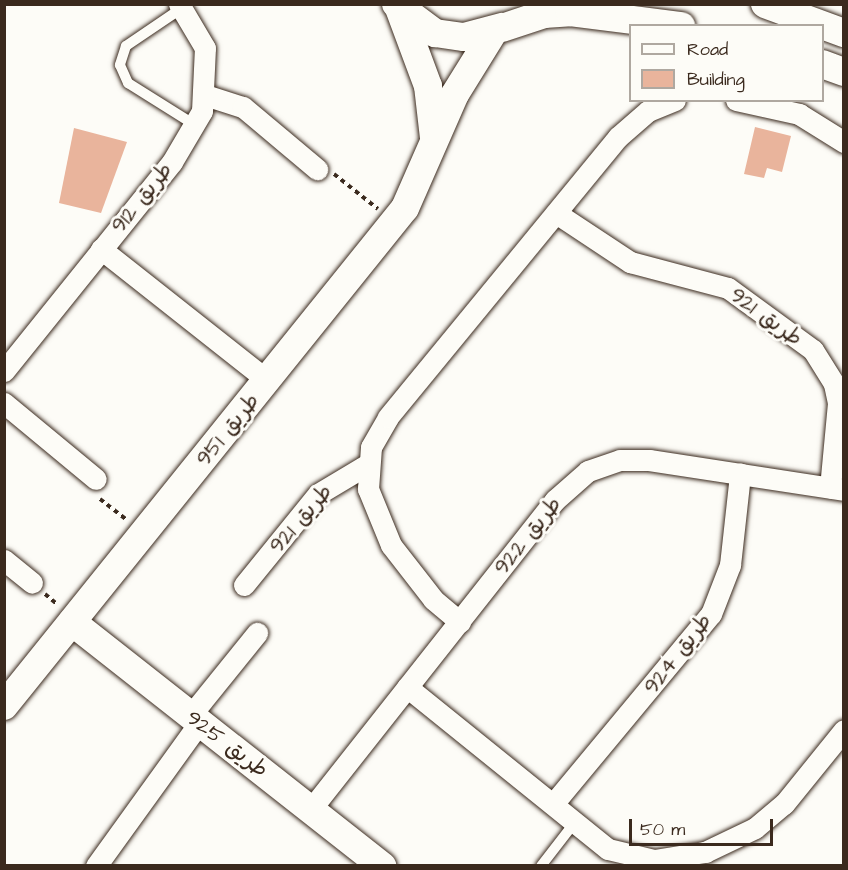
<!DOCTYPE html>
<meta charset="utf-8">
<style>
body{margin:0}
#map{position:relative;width:848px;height:870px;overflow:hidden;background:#fdfcf7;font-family:"Architects Daughter","Playpen Sans Arabic",sans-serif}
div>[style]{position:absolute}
.building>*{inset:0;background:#e9b49c}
.path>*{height:4px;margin-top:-2px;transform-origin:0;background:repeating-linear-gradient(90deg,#3b2a1e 0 4.5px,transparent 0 9px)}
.roads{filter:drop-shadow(0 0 2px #3b2a1e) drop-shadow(0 0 2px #3b2a1e)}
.lane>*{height:10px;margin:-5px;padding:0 5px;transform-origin:5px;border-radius:5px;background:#fdfcf7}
.street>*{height:21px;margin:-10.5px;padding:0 10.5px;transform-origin:10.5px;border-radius:10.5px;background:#fdfcf7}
.secondary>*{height:28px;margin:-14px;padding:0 14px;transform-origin:14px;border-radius:14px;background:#fdfcf7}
span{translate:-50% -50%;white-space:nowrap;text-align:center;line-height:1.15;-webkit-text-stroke:6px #fdfcf7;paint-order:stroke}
.street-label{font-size:22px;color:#3b2a1e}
.frame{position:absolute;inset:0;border:6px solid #3b2a1e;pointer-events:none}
.legend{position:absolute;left:629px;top:24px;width:195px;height:78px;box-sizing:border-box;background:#fdfcf7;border:2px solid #afa8a0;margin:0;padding:8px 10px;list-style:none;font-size:18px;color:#3b2a1e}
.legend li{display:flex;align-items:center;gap:12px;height:30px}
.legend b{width:30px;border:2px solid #afa8a0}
.scale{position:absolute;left:629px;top:819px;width:144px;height:27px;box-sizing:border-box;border:3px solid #3b2a1e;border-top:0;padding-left:8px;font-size:18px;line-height:21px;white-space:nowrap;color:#3b2a1e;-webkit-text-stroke:4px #fdfcf7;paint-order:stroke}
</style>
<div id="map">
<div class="building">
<i style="clip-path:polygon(755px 127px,791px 136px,782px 172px,767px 168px,764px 178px,744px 174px)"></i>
<i style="clip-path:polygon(74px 128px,127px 142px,101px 213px,59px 203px)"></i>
</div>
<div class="path">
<i style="left:334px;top:174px;width:56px;rotate:38.5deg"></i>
<i style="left:100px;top:499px;width:34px;rotate:38deg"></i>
<i style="left:45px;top:594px;width:17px;rotate:40deg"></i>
</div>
<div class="roads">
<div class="lane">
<i style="left:182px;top:8px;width:68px;rotate:145.8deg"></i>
<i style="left:126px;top:46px;width:20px;rotate:108deg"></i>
<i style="left:120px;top:65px;width:20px;rotate:66deg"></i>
<i style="left:128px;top:83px;width:79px;rotate:32.1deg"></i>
<i style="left:541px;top:866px;width:56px;rotate:-52.3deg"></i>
</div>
<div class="street">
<i style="left:205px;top:95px;width:40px;rotate:18deg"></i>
<i style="left:243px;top:107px;width:97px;rotate:40deg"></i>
<i style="left:736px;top:100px;width:65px;rotate:12.5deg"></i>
<i style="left:799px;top:114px;width:53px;rotate:31.9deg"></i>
<i style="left:556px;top:213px;width:89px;rotate:33.5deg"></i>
<i style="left:630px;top:262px;width:101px;rotate:14.9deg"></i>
<i style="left:728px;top:288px;width:105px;rotate:36.1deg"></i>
<i style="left:813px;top:350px;width:40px;rotate:58deg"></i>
<i style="left:834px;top:384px;width:19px;rotate:78deg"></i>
<i style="left:838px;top:403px;width:85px;rotate:95.4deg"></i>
<i style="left:101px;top:249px;width:213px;rotate:38.3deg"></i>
<i style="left:4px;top:371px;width:268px;rotate:-51.2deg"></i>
<i style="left:172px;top:162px;width:59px;rotate:-59.5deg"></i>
<i style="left:202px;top:111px;width:63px;rotate:-87.3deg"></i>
<i style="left:205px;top:48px;width:51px;rotate:-120.6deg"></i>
<i style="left:4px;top:403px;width:119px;rotate:39.6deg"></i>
<i style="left:4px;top:560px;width:36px;rotate:39deg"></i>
<i style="left:244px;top:585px;width:117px;rotate:-50.9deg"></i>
<i style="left:318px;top:494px;width:58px;rotate:-31deg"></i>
<i style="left:460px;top:622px;width:35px;rotate:-140deg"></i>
<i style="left:433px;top:599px;width:68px;rotate:-127.9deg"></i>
<i style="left:391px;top:545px;width:61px;rotate:-112.3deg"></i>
<i style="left:368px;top:489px;width:42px;rotate:-85.9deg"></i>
<i style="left:371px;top:447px;width:34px;rotate:-60deg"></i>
<i style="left:388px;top:417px;width:362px;rotate:-50.6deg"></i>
<i style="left:618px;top:137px;width:40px;rotate:-41deg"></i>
<i style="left:648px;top:111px;width:29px;rotate:-22deg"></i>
<i style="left:407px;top:687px;width:258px;rotate:38.9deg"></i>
<i style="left:608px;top:849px;width:47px;rotate:13.4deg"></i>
<i style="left:654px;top:860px;width:52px;rotate:-8.9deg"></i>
<i style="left:705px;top:852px;width:55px;rotate:-25.6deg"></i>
<i style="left:755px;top:828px;width:38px;rotate:-40deg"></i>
<i style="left:784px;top:804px;width:95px;rotate:-51deg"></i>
<i style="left:190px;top:716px;width:107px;rotate:-51.1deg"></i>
<i style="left:553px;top:804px;width:247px;rotate:-50.3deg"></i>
<i style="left:711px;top:614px;width:53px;rotate:-68.8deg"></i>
<i style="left:730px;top:565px;width:92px;rotate:-83.7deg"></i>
<i style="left:311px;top:809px;width:394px;rotate:-51.7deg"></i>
<i style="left:555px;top:500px;width:44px;rotate:-41.3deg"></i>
<i style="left:588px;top:471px;width:34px;rotate:-19deg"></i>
<i style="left:620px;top:460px;width:29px"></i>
<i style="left:649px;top:460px;width:197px;rotate:8.7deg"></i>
<i style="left:96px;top:866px;width:176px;rotate:-54.2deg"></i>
</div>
<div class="secondary">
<i style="left:396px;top:4px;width:49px;rotate:36.6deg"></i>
<i style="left:435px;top:33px;width:29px;rotate:8deg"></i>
<i style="left:464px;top:37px;width:39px;rotate:-15deg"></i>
<i style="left:765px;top:4px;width:84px;rotate:20.2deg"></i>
<i style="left:399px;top:8px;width:83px;rotate:69.6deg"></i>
<i style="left:428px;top:86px;width:52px;rotate:83.4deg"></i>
<i style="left:502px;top:28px;width:44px;rotate:-18.4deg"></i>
<i style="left:544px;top:14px;width:26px;rotate:-4deg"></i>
<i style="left:570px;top:12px;width:112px;rotate:7.2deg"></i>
<i style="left:822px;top:64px;width:23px;rotate:20deg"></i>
<i style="left:72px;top:622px;width:395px;rotate:38.2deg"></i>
<i style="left:4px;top:706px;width:639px;rotate:-51.16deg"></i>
<i style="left:405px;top:208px;width:124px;rotate:-66.3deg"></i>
<i style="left:455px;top:94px;width:74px;rotate:-58.2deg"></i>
</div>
</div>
<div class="street-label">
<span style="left:142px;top:198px;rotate:-51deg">طريق 912</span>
<span style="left:766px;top:317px;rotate:36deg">طريق 921</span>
<span style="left:228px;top:430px;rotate:-51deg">طريق 951</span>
<span style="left:301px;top:519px;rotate:-49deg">طريق 921</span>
<span style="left:528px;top:536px;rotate:-51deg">طريق 922</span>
<span style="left:678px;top:654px;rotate:-52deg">طريق 924</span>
<span style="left:227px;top:744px;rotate:37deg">طريق 925</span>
</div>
<div class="frame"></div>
<ul class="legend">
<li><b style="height:8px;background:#fdfcf7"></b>Road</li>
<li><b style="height:16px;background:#e9b49c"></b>Building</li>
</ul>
<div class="scale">50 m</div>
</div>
